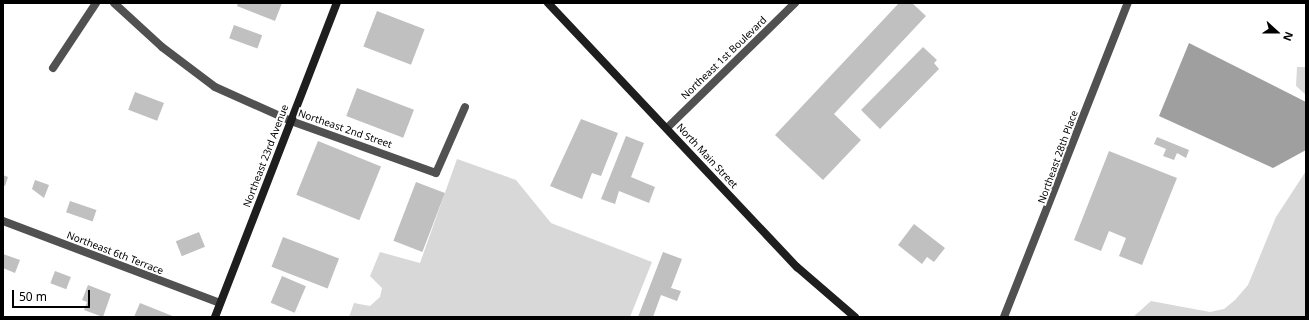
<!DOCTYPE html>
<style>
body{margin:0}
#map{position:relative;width:1309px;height:320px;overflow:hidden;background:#fff;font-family:"Noto Sans",sans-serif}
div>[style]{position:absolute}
.green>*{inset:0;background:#d8d8d8}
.water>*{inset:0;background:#9f9f9f}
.building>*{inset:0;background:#c0c0c0;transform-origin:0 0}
.minor>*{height:8px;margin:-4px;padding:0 4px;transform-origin:4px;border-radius:4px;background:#515151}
.secondary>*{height:8px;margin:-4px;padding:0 4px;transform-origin:4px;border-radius:4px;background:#1e1e1e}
span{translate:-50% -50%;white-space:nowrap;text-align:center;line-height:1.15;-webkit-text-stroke:4px #fff;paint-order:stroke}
.street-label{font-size:10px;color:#000}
.frame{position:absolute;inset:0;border:4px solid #000;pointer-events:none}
.north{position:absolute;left:1257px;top:12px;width:40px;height:40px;-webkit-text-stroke:3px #fff;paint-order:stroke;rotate:111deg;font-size:11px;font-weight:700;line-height:16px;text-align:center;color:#000}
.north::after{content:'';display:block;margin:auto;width:14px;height:18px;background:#000;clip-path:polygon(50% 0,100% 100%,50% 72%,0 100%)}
.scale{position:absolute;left:12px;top:290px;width:78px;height:18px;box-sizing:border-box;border:2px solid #000;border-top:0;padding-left:5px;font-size:12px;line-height:14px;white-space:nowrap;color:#000;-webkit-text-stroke:3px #fff;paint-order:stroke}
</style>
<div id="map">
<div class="green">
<i style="clip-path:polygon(1297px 67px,1306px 67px,1306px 95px,1296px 86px)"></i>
<i style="clip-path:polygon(457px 159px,516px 180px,551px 223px,652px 262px,630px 317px,349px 317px,354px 303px,370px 306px,380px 297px,382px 288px,370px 276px,380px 252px,420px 263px)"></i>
<i style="clip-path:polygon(1306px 171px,1306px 317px,1133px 317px,1151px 301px,1210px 312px,1224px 309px,1235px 300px,1248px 285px,1276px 217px)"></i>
</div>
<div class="water">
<i style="clip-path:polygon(1189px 43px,1306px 102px,1306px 150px,1273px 168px,1159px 116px)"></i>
</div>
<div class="building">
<i style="clip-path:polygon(238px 3px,282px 3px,275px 21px,237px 6px)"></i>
<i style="clip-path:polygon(899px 3px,912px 3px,926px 16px,834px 114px,861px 140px,823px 180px,775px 135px)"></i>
<i style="left:377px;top:11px;width:51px;height:38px;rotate:21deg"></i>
<i style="left:234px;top:25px;width:30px;height:14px;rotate:20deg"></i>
<i style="clip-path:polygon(923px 47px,937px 60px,934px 63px,939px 69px,880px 129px,861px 110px)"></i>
<i style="left:357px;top:88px;width:61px;height:30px;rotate:21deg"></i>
<i style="left:135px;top:92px;width:31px;height:19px;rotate:21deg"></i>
<i style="clip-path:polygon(581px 119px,618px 133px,601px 176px,592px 173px,582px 199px,550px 186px)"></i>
<i style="clip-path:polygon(626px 136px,644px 143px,631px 177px,655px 187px,649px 203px,619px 191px,615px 204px,601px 199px)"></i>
<i style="clip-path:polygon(1157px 137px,1189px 150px,1186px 158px,1177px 153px,1174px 160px,1163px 156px,1166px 149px,1154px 144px)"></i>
<i style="left:318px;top:141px;width:68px;height:58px;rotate:22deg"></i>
<i style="clip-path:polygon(1109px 151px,1177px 178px,1142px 265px,1119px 256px,1126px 238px,1109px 231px,1101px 251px,1074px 240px)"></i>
<i style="clip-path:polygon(3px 175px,8px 177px,5px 186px,3px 185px)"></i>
<i style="clip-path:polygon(35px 180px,49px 185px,44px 198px,32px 189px)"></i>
<i style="left:416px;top:182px;width:31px;height:63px;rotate:21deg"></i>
<i style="left:70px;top:201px;width:28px;height:12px;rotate:19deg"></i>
<i style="clip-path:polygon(914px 224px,945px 248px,934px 262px,927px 257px,922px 264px,898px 245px)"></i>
<i style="left:199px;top:232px;width:16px;height:25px;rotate:68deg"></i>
<i style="left:283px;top:237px;width:60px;height:32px;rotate:21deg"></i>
<i style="clip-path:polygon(663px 252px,682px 259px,671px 288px,681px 291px,677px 301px,661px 295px,653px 317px,638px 317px)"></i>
<i style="clip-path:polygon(3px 254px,20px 260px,15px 273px,3px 268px)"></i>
<i style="left:55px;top:271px;width:17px;height:13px;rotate:21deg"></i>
<i style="left:282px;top:276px;width:26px;height:29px;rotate:23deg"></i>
<i style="clip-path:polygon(88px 285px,111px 294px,103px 317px,84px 310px,87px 302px,82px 300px)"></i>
<i style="clip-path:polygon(140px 303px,175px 317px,134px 317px)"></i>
</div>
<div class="minor">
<i style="left:114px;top:3px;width:65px;rotate:42.5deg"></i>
<i style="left:162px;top:47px;width:66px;rotate:37deg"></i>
<i style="left:215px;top:87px;width:83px;rotate:24.1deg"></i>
<i style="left:291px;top:121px;width:154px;rotate:19.7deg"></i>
<i style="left:436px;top:173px;width:72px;rotate:-66.3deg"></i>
<i style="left:53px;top:68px;width:78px;rotate:-56.5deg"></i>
<i style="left:667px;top:128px;width:179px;rotate:-44.3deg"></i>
<i style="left:3px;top:221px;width:232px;rotate:20.7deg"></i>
<i style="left:1004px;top:317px;width:338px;rotate:-68.5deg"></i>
</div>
<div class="secondary">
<i style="left:548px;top:3px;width:363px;rotate:46.7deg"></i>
<i style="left:797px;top:267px;width:77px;rotate:40.8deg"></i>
<i style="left:215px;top:317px;width:337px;rotate:-68.8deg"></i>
</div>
<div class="street-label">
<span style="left:724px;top:58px;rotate:-44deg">Northeast 1st Boulevard</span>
<span style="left:345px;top:129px;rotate:19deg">Northeast 2nd Street</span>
<span style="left:266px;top:156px;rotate:-69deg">Northeast 23rd Avenue</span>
<span style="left:707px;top:156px;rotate:47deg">North Main Street</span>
<span style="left:1058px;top:157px;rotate:-70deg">Northeast 28th Place</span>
<span style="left:115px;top:253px;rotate:21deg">Northeast 6th Terrace</span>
</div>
<div class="frame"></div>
<div class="north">N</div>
<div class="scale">50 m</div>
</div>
